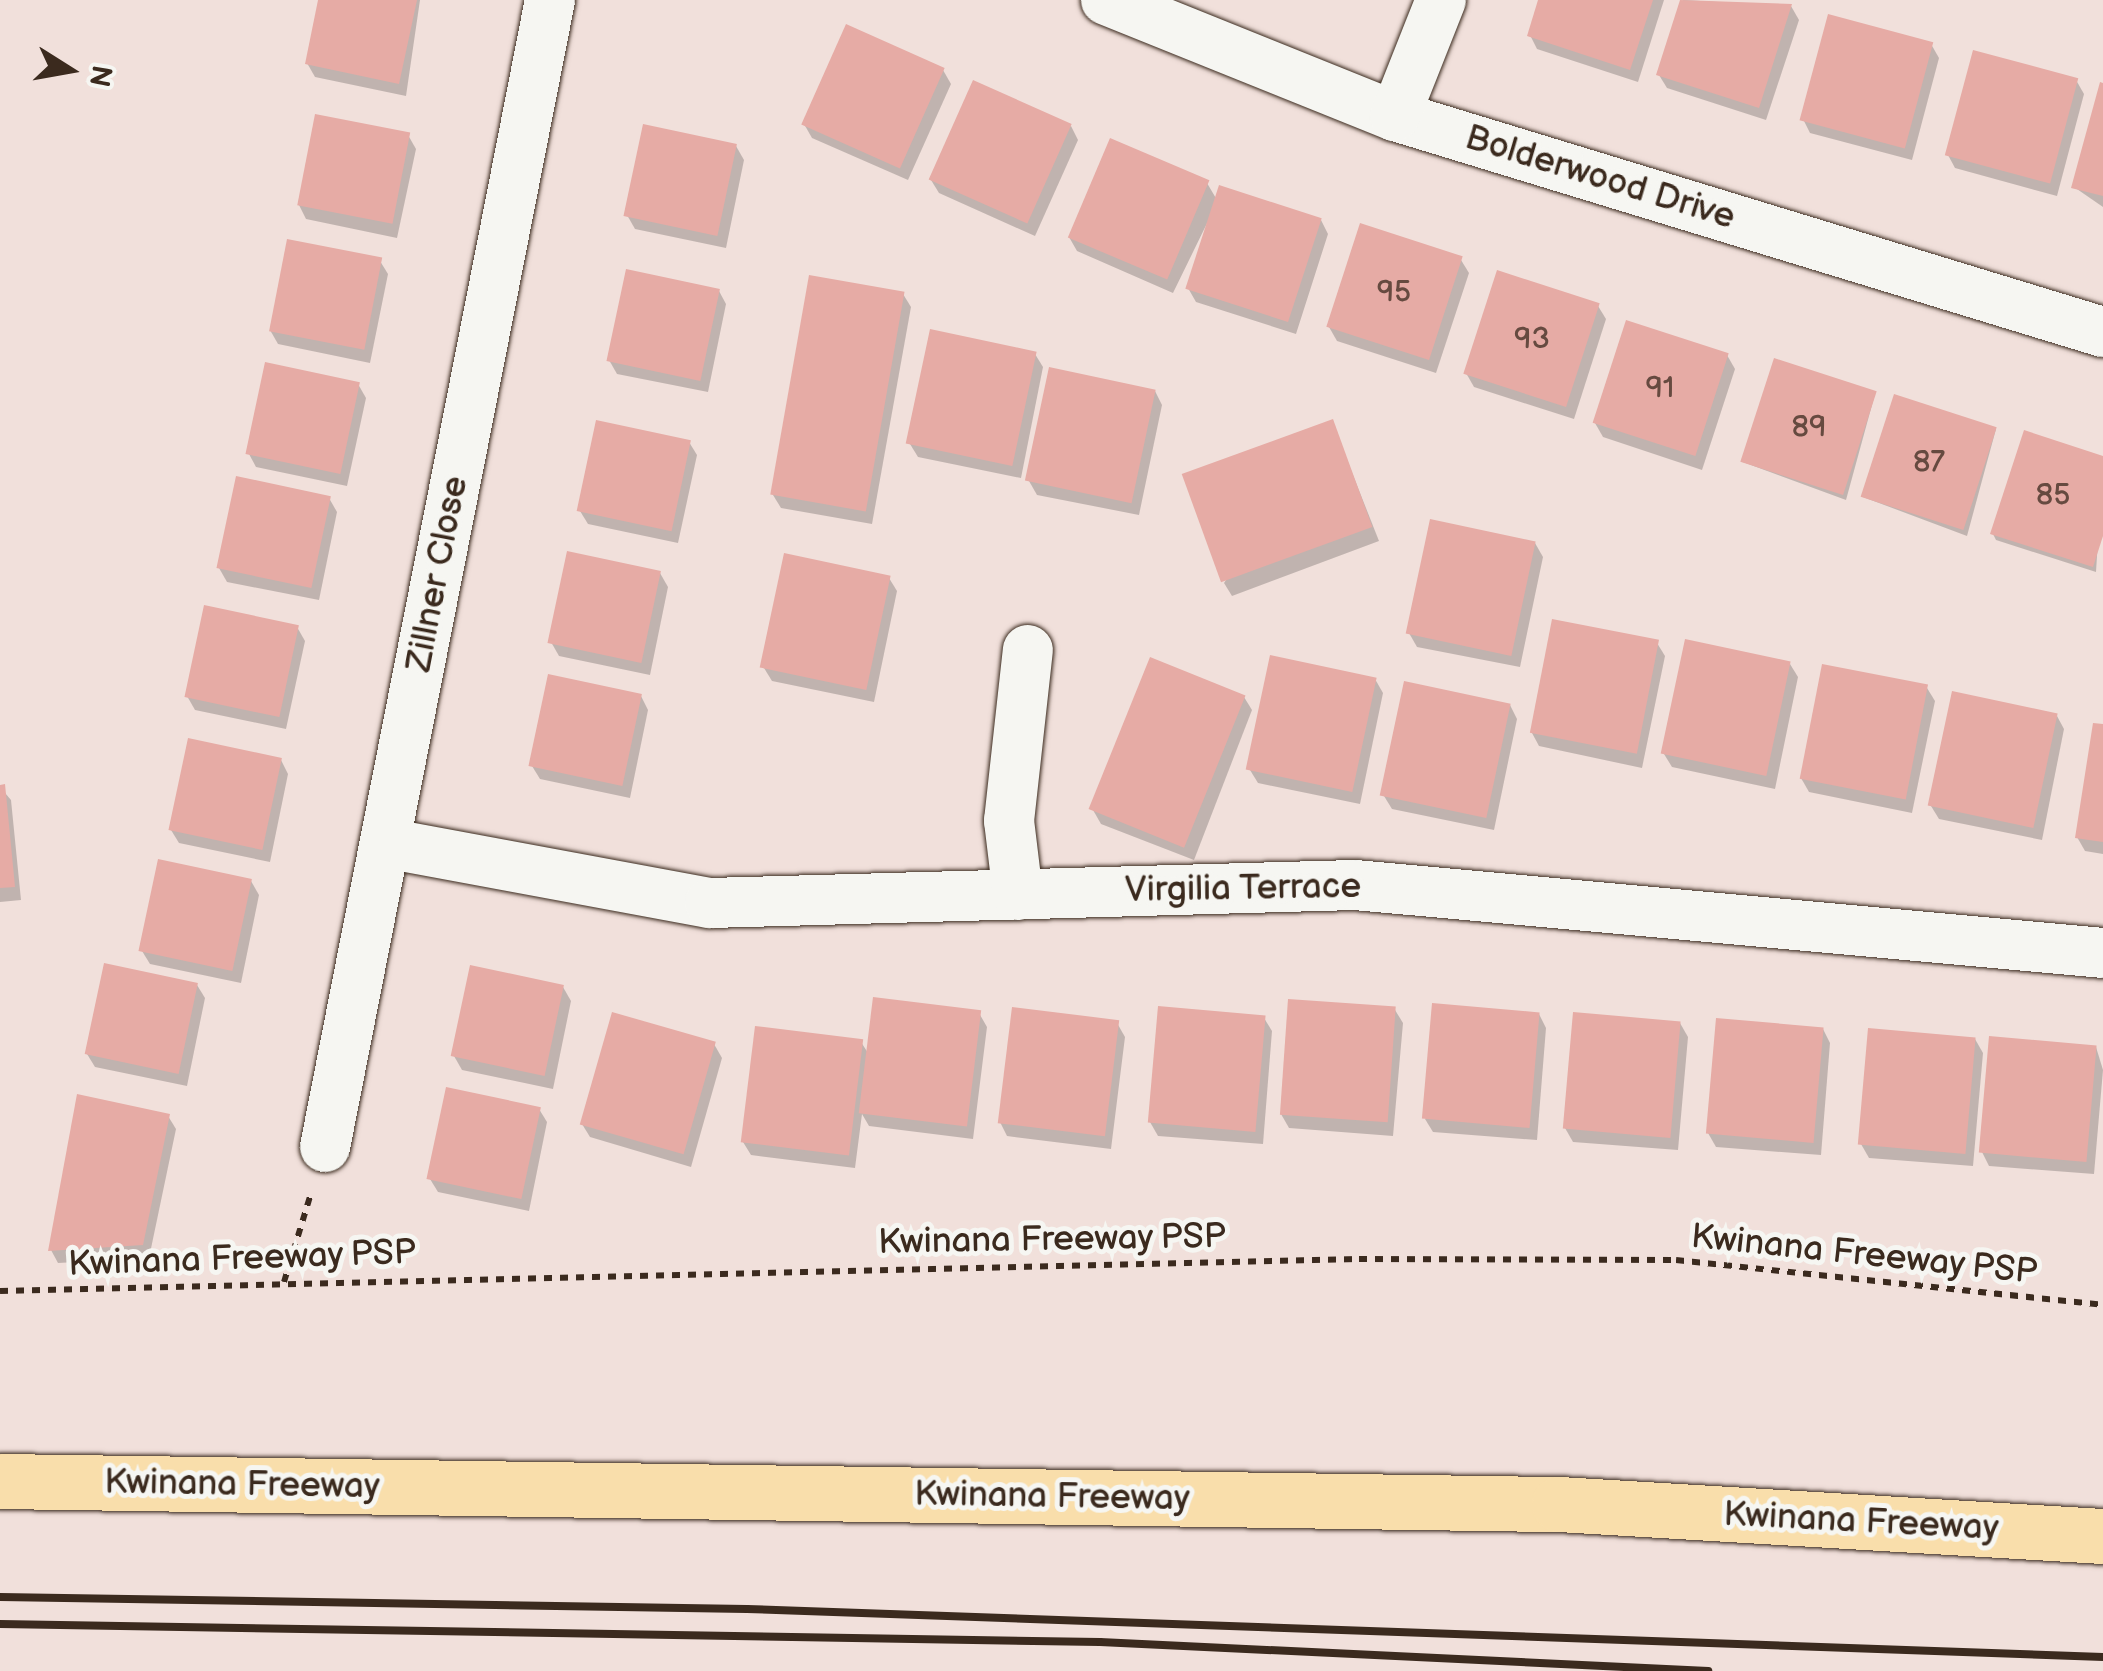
<!DOCTYPE html>
<style>
body{margin:0}
#map{position:relative;width:2103px;height:1671px;overflow:hidden;background:#f1e0db;font-family:"Balsamiq Sans",sans-serif}
div>[style]{position:absolute}
.shadow>*{inset:0;background:#0003}
.building>*{inset:0;background:#e6aba5;transform-origin:0 0}
.path>*{height:6px;margin-top:-3px;transform-origin:0;background:repeating-linear-gradient(90deg,#3b2a1e 0 8px,transparent 0 16px)}
.roads{filter:drop-shadow(0 0 2px #3b2a1e) drop-shadow(0 0 2px #3b2a1e)}
.minor>*{height:50px;margin:-25px;padding:0 25px;transform-origin:25px;border-radius:25px;background:#f6f6f2}
.highway>*{height:55px;margin:-27.5px;padding:0 27.5px;transform-origin:27.5px;border-radius:27.5px;background:#f9deab}
.rail>*{height:8px;margin:-4px;padding:0 4px;transform-origin:4px;border-radius:4px;background:#3b2a1e}
span{translate:-50% -50%;white-space:nowrap;text-align:center;line-height:1.15;-webkit-text-stroke:10px #f6f6f2;paint-order:stroke}
.number-label{font-size:30px;color:#664a40}
.number-label span{-webkit-text-stroke-width:0}
.street-label{font-size:35px;color:#3b2a1e}
.north{position:absolute;left:20px;top:20px;width:100px;height:100px;-webkit-text-stroke:8px #f6f6f2;paint-order:stroke;rotate:101deg;font-size:28px;font-weight:700;line-height:40px;text-align:center;color:#3b2a1e}
.north::after{content:'';display:block;margin:auto;width:35px;height:45px;background:#3b2a1e;clip-path:polygon(50% 0,100% 100%,50% 72%,0 100%)}
</style>
<div id="map">
<div class="shadow">
<i style="clip-path:polygon(320px 0,420px 0,406px 96px,315px 77px,307px 63px)"></i>
<i style="clip-path:polygon(1541px 0,1664px 0,1638px 82px,1537px 49px,1530px 35px)"></i>
<i style="clip-path:polygon(1683px 0,1791px 6px,1799px 20px,1766px 120px,1667px 88px,1659px 75px)"></i>
<i style="clip-path:polygon(1931px 44px,1939px 58px,1912px 160px,1810px 133px,1803px 119px)"></i>
<i style="clip-path:polygon(943px 70px,951px 84px,908px 180px,812px 138px,804px 124px)"></i>
<i style="clip-path:polygon(2076px 80px,2084px 94px,2057px 196px,1955px 168px,1948px 155px)"></i>
<i style="clip-path:polygon(2103px 86px,2103px 207px,2074px 187px)"></i>
<i style="clip-path:polygon(1071px 126px,1078px 140px,1035px 236px,939px 193px,931px 180px)"></i>
<i style="clip-path:polygon(408px 135px,416px 149px,397px 238px,306px 219px,299px 205px)"></i>
<i style="clip-path:polygon(736px 146px,744px 160px,726px 248px,635px 229px,627px 215px)"></i>
<i style="clip-path:polygon(1207px 183px,1217px 200px,1321px 220px,1328px 234px,1296px 334px,1196px 302px,1188px 288px,1214px 209px,1173px 293px,1077px 251px,1069px 237px)"></i>
<i style="clip-path:polygon(1461px 260px,1469px 273px,1436px 373px,1337px 341px,1329px 327px)"></i>
<i style="clip-path:polygon(380px 261px,388px 274px,370px 363px,278px 344px,270px 330px)"></i>
<i style="clip-path:polygon(719px 291px,726px 304px,708px 392px,617px 374px,609px 360px)"></i>
<i style="clip-path:polygon(903px 294px,911px 307px,872px 524px,781px 508px,773px 495px)"></i>
<i style="clip-path:polygon(1598px 306px,1606px 319px,1574px 419px,1474px 387px,1466px 373px)"></i>
<i style="clip-path:polygon(1035px 354px,1043px 367px,1021px 478px,918px 457px,910px 444px)"></i>
<i style="clip-path:polygon(1727px 355px,1735px 369px,1702px 470px,1603px 437px,1595px 423px)"></i>
<i style="clip-path:polygon(358px 384px,366px 398px,347px 486px,256px 467px,249px 454px)"></i>
<i style="clip-path:polygon(1155px 391px,1162px 405px,1139px 515px,1037px 495px,1029px 481px)"></i>
<i style="clip-path:polygon(1875px 394px,1846px 500px,1743px 462px)"></i>
<i style="clip-path:polygon(1332px 422px,1379px 541px,1232px 596px,1224px 583px)"></i>
<i style="clip-path:polygon(1996px 429px,1967px 536px,1863px 497px)"></i>
<i style="clip-path:polygon(689px 442px,697px 455px,678px 543px,588px 524px,580px 511px)"></i>
<i style="clip-path:polygon(2103px 459px,2096px 572px,1996px 540px,1993px 534px)"></i>
<i style="clip-path:polygon(329px 498px,337px 512px,319px 600px,227px 582px,219px 568px)"></i>
<i style="clip-path:polygon(1535px 543px,1543px 557px,1520px 667px,1417px 647px,1409px 633px)"></i>
<i style="clip-path:polygon(660px 573px,668px 587px,650px 675px,559px 656px,551px 642px)"></i>
<i style="clip-path:polygon(889px 578px,897px 591px,874px 702px,772px 681px,764px 668px)"></i>
<i style="clip-path:polygon(297px 627px,305px 641px,286px 729px,195px 710px,187px 696px)"></i>
<i style="clip-path:polygon(1657px 643px,1665px 656px,1642px 768px,1539px 746px,1532px 733px)"></i>
<i style="clip-path:polygon(1790px 664px,1798px 677px,1775px 789px,1672px 767px,1664px 754px)"></i>
<i style="clip-path:polygon(1375px 679px,1383px 693px,1360px 804px,1258px 783px,1250px 770px)"></i>
<i style="clip-path:polygon(1927px 688px,1935px 701px,1912px 813px,1809px 792px,1801px 778px)"></i>
<i style="clip-path:polygon(641px 696px,648px 710px,630px 798px,540px 779px,532px 766px)"></i>
<i style="clip-path:polygon(1244px 697px,1252px 710px,1194px 860px,1101px 824px,1093px 810px)"></i>
<i style="clip-path:polygon(1510px 705px,1517px 719px,1494px 830px,1392px 809px,1384px 796px)"></i>
<i style="clip-path:polygon(2057px 716px,2064px 729px,2042px 840px,1939px 819px,1931px 806px)"></i>
<i style="clip-path:polygon(2103px 727px,2103px 854px,2085px 851px,2077px 837px)"></i>
<i style="clip-path:polygon(281px 760px,288px 774px,270px 862px,179px 843px,171px 830px)"></i>
<i style="clip-path:polygon(0 787px,11px 800px,21px 900px,0 902px)"></i>
<i style="clip-path:polygon(251px 881px,259px 895px,241px 983px,150px 964px,142px 951px)"></i>
<i style="clip-path:polygon(197px 985px,205px 998px,187px 1086px,95px 1067px,87px 1054px)"></i>
<i style="clip-path:polygon(563px 987px,571px 1001px,553px 1089px,462px 1070px,454px 1056px)"></i>
<i style="clip-path:polygon(1395px 1010px,1403px 1023px,1393px 1136px,1289px 1128px,1281px 1114px)"></i>
<i style="clip-path:polygon(979px 1013px,987px 1027px,973px 1139px,869px 1126px,862px 1114px,855px 1168px,751px 1155px,743px 1142px,861px 1042px,868px 1053px)"></i>
<i style="clip-path:polygon(1539px 1014px,1546px 1028px,1537px 1140px,1433px 1132px,1425px 1119px)"></i>
<i style="clip-path:polygon(1264px 1018px,1272px 1031px,1263px 1144px,1158px 1136px,1150px 1122px)"></i>
<i style="clip-path:polygon(1117px 1023px,1125px 1037px,1111px 1149px,1007px 1136px,1000px 1122px)"></i>
<i style="clip-path:polygon(1680px 1023px,1688px 1037px,1678px 1150px,1573px 1142px,1565px 1128px)"></i>
<i style="clip-path:polygon(1823px 1029px,1830px 1043px,1821px 1155px,1716px 1147px,1708px 1133px)"></i>
<i style="clip-path:polygon(1975px 1039px,1983px 1053px,1973px 1166px,1869px 1158px,1861px 1144px)"></i>
<i style="clip-path:polygon(714px 1044px,722px 1058px,691px 1167px,590px 1137px,582px 1124px)"></i>
<i style="clip-path:polygon(2096px 1047px,2103px 1070px,2094px 1174px,1989px 1166px,1982px 1152px)"></i>
<i style="clip-path:polygon(539px 1109px,547px 1122px,529px 1211px,438px 1192px,430px 1179px)"></i>
<i style="clip-path:polygon(168px 1116px,176px 1129px,149px 1258px,58px 1263px,51px 1250px)"></i>
</div>
<div class="building">
<i style="clip-path:polygon(318px 0,417px 0,399px 84px,305px 64px)"></i>
<i style="clip-path:polygon(1538px 0,1653px 0,1630px 70px,1527px 36px)"></i>
<i style="clip-path:polygon(1680px 0,1792px 4px,1759px 108px,1656px 75px)"></i>
<i style="left:1828px;top:14px;width:109px;height:110px;rotate:15deg"></i>
<i style="left:846px;top:24px;width:108px;height:110px;rotate:24deg"></i>
<i style="left:1973px;top:50px;width:109px;height:109px;rotate:15deg"></i>
<i style="left:973px;top:80px;width:108px;height:109px;rotate:24deg"></i>
<i style="clip-path:polygon(2100px 82px,2103px 83px,2103px 196px,2071px 188px)"></i>
<i style="left:315px;top:114px;width:97px;height:93px;rotate:11deg"></i>
<i style="left:643px;top:124px;width:96px;height:94px;rotate:12deg"></i>
<i style="left:1110px;top:138px;width:108px;height:108px;rotate:23deg"></i>
<i style="left:1219px;top:185px;width:108px;height:109px;rotate:18deg"></i>
<i style="left:1360px;top:223px;width:108px;height:109px;rotate:18deg"></i>
<i style="left:287px;top:239px;width:97px;height:94px;rotate:11deg"></i>
<i style="left:626px;top:269px;width:96px;height:94px;rotate:12deg"></i>
<i style="left:1497px;top:270px;width:108px;height:109px;rotate:18deg"></i>
<i style="left:809px;top:275px;width:97px;height:223px;rotate:10deg"></i>
<i style="left:1626px;top:320px;width:108px;height:108px;rotate:18deg"></i>
<i style="left:930px;top:329px;width:109px;height:117px;rotate:12deg"></i>
<i style="left:1774px;top:358px;width:108px;height:109px;rotate:18deg"></i>
<i style="left:265px;top:362px;width:97px;height:94px;rotate:12deg"></i>
<i style="left:1049px;top:367px;width:109px;height:116px;rotate:12deg"></i>
<i style="left:1894px;top:394px;width:108px;height:108px;rotate:18deg"></i>
<i style="left:1333px;top:419px;width:115px;height:161px;rotate:70deg"></i>
<i style="left:596px;top:420px;width:97px;height:93px;rotate:12deg"></i>
<i style="clip-path:polygon(2024px 430px,2103px 456px,2103px 536px,2093px 567px,1990px 534px)"></i>
<i style="left:236px;top:476px;width:97px;height:94px;rotate:12deg"></i>
<i style="left:1430px;top:519px;width:108px;height:117px;rotate:12deg"></i>
<i style="left:567px;top:551px;width:96px;height:94px;rotate:12deg"></i>
<i style="left:784px;top:553px;width:109px;height:117px;rotate:12deg"></i>
<i style="left:204px;top:605px;width:97px;height:94px;rotate:12deg"></i>
<i style="left:1552px;top:619px;width:109px;height:116px;rotate:11deg"></i>
<i style="left:1685px;top:639px;width:108px;height:117px;rotate:12deg"></i>
<i style="left:1270px;top:655px;width:109px;height:117px;rotate:12deg"></i>
<i style="left:1150px;top:657px;width:103px;height:164px;rotate:22deg"></i>
<i style="left:1822px;top:664px;width:108px;height:117px;rotate:11deg"></i>
<i style="left:548px;top:674px;width:96px;height:94px;rotate:12deg"></i>
<i style="left:1404px;top:681px;width:109px;height:117px;rotate:12deg"></i>
<i style="left:1952px;top:691px;width:108px;height:117px;rotate:12deg"></i>
<i style="clip-path:polygon(2093px 723px,2103px 724px,2103px 842px,2075px 838px)"></i>
<i style="left:188px;top:738px;width:96px;height:94px;rotate:12deg"></i>
<i style="clip-path:polygon(5px 784px,15px 887px,0 888px,0 785px)"></i>
<i style="left:158px;top:859px;width:96px;height:94px;rotate:12deg"></i>
<i style="left:104px;top:963px;width:96px;height:93px;rotate:12deg"></i>
<i style="left:470px;top:965px;width:96px;height:93px;rotate:12deg"></i>
<i style="left:873px;top:997px;width:109px;height:117px;rotate:7deg"></i>
<i style="left:1288px;top:999px;width:108px;height:116px;rotate:4deg"></i>
<i style="left:1432px;top:1003px;width:108px;height:116px;rotate:5deg"></i>
<i style="left:1158px;top:1006px;width:108px;height:117px;rotate:5deg"></i>
<i style="left:1012px;top:1007px;width:108px;height:117px;rotate:7deg"></i>
<i style="left:612px;top:1012px;width:108px;height:117px;rotate:16deg"></i>
<i style="left:1573px;top:1012px;width:108px;height:117px;rotate:5deg"></i>
<i style="left:1716px;top:1018px;width:108px;height:116px;rotate:5deg"></i>
<i style="left:755px;top:1026px;width:109px;height:117px;rotate:7deg"></i>
<i style="left:1868px;top:1028px;width:108px;height:117px;rotate:5deg"></i>
<i style="left:1989px;top:1036px;width:108px;height:117px;rotate:5deg"></i>
<i style="left:446px;top:1087px;width:97px;height:94px;rotate:12deg"></i>
<i style="clip-path:polygon(77px 1094px,170px 1114px,143px 1245px,48px 1251px)"></i>
</div>
<div class="path">
<i style="left:284px;top:1282px;width:93px;rotate:-73.1deg"></i>
<i style="left:0;top:1291px;width:1359px;rotate:-1.35deg"></i>
<i style="left:1359px;top:1259px;width:317px;rotate:0.2deg"></i>
<i style="left:1676px;top:1260px;width:429px;rotate:6deg"></i>
</div>
<div class="roads">
<div class="minor">
<i style="left:1106px;top:0;width:311px;rotate:21.9deg"></i>
<i style="left:1395px;top:116px;width:740px;rotate:16.97deg"></i>
<i style="left:1395px;top:116px;width:125px;rotate:-68.4deg"></i>
<i style="left:385px;top:843px;width:330px;rotate:10.5deg"></i>
<i style="left:710px;top:903px;width:645px;rotate:-1.6deg"></i>
<i style="left:1355px;top:885px;width:751px;rotate:5.19deg"></i>
<i style="left:1018px;top:895px;width:75px;rotate:-96.9deg"></i>
<i style="left:1009px;top:821px;width:172px;rotate:-83.7deg"></i>
<i style="left:325px;top:1147px;width:1169px;rotate:-78.9deg"></i>
</div>
<div class="highway">
<i style="left:0;top:1481px;width:1559px;rotate:0.85deg"></i>
<i style="left:1559px;top:1504px;width:545px;rotate:3.37deg"></i>
</div>
</div>
<div class="rail">
<i style="left:0;top:1597px;width:747px;rotate:0.92deg"></i>
<i style="left:747px;top:1609px;width:1357px;rotate:2.03deg"></i>
<i style="left:0;top:1624px;width:1100px;rotate:0.94deg"></i>
<i style="left:1100px;top:1642px;width:609px;rotate:2.73deg"></i>
</div>
<div class="number-label">
<span style="left:1394px;top:292px">95</span>
<span style="left:1532px;top:339px">93</span>
<span style="left:1660px;top:388px">91</span>
<span style="left:1809px;top:427px">89</span>
<span style="left:1929px;top:462px">87</span>
<span style="left:2053px;top:495px">85</span>
</div>
<div class="street-label">
<span style="left:1600px;top:178px;rotate:17deg">Bolderwood Drive</span>
<span style="left:438px;top:574px;rotate:-79deg">Zillner Close</span>
<span style="left:1243px;top:889px;rotate:-1deg">Virgilia Terrace</span>
<span style="left:1052px;top:1240px;rotate:-1deg">Kwinana Freeway PSP</span>
<span style="left:1864px;top:1255px;rotate:6deg">Kwinana Freeway PSP</span>
<span style="left:242px;top:1259px;rotate:-2deg">Kwinana Freeway PSP</span>
<span style="left:242px;top:1485px;rotate:1deg">Kwinana Freeway</span>
<span style="left:1052px;top:1497px;rotate:1deg">Kwinana Freeway</span>
<span style="left:1861px;top:1522px;rotate:3deg">Kwinana Freeway</span>
</div>
<div class="north">N</div>
</div>
